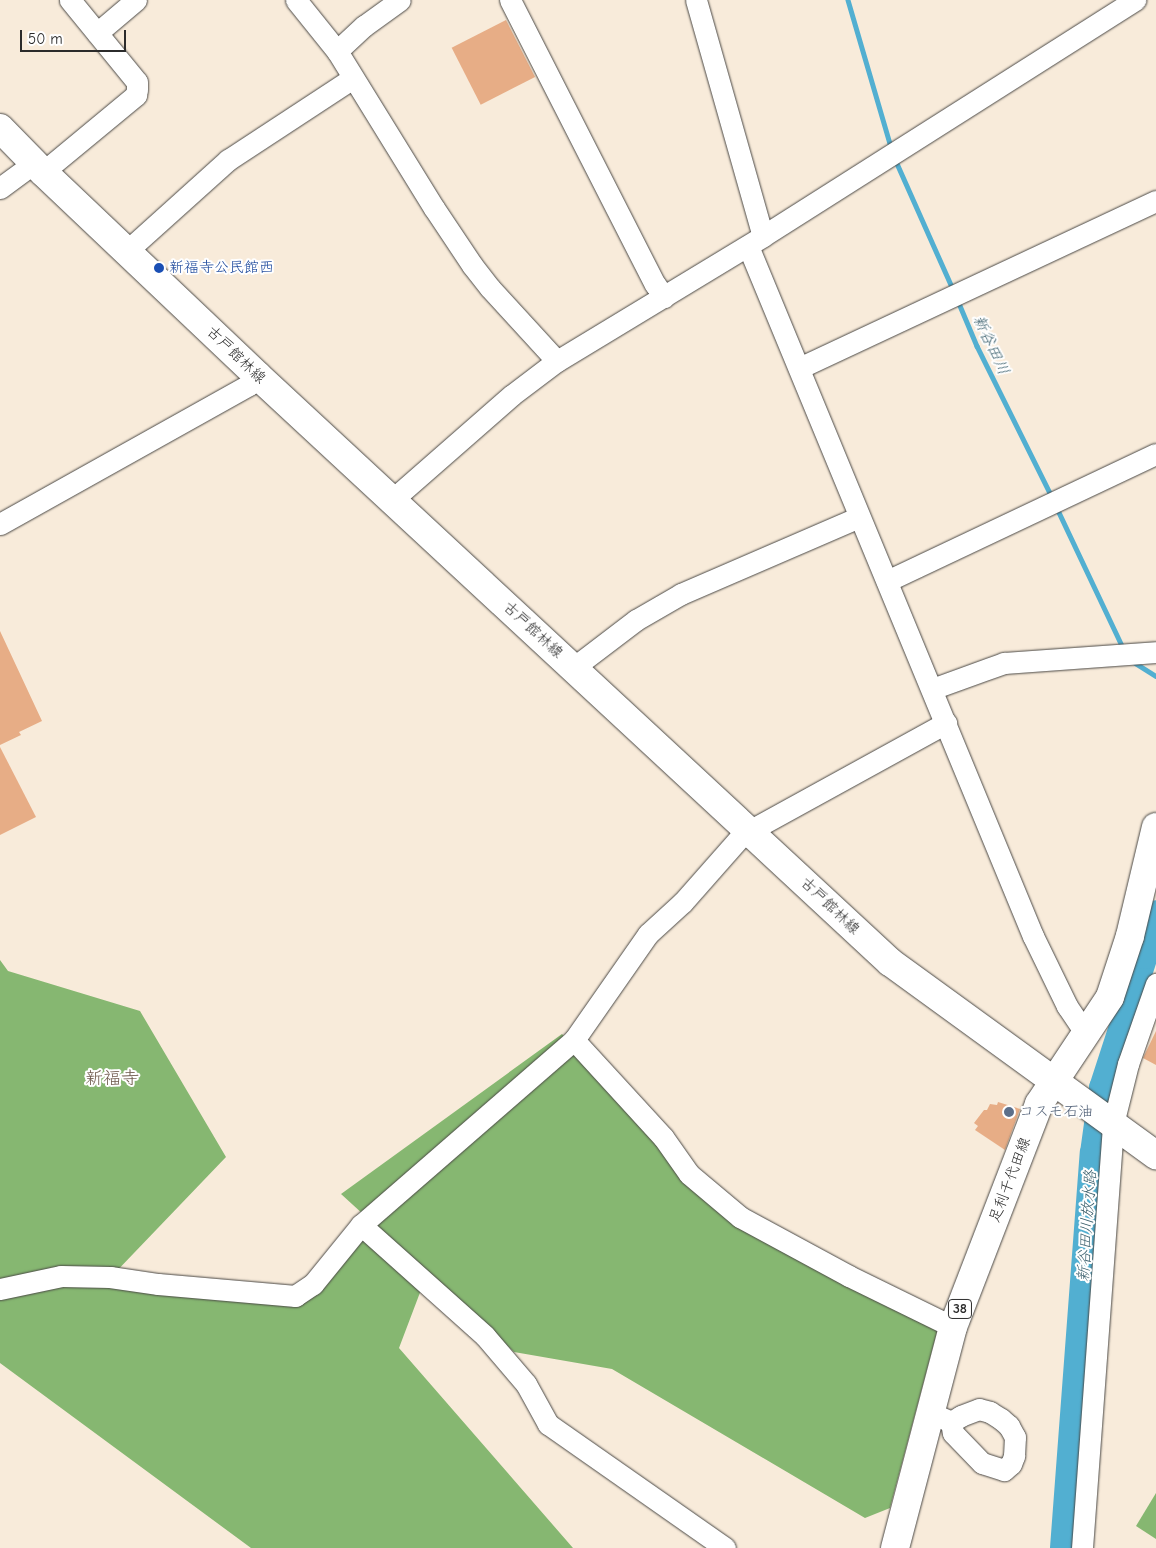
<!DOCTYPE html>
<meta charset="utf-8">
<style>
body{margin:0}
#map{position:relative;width:1156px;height:1548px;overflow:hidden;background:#f8ebda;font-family:"Comic Neue","Klee One",sans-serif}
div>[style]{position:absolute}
.forest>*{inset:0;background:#86b771}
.stream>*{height:4.5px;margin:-2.25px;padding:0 2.25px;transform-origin:2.25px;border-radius:2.25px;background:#52afd1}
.river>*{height:26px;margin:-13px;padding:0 13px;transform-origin:13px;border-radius:13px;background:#52afd1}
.building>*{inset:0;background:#e7ad86;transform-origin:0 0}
.roads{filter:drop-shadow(0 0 1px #4a4845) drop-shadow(0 0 1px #4a4845)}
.minor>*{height:21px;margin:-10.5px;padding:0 10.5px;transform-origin:10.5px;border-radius:10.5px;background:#fff}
.major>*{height:28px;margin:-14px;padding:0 14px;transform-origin:14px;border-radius:14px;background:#fff}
.dots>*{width:14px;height:14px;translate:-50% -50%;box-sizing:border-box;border:2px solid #fff;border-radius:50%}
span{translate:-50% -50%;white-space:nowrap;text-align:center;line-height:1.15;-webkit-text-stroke:4px #fff;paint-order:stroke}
.shield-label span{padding:1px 4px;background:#fff;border:1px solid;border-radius:4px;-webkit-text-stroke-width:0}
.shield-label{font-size:14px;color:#2b2b2b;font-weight:700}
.transit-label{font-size:15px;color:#164399}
.left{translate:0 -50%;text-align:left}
.street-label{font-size:15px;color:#2b2b2b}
.service-label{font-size:15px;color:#4e5e75}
.water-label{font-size:16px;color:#3b606d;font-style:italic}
.quarter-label{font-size:18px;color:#6d584b}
.scale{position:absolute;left:20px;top:30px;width:106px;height:22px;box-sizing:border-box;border:2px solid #2b2b2b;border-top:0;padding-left:6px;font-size:15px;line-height:18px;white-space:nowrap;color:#2b2b2b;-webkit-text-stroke:4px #fff;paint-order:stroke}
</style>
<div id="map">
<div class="forest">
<i style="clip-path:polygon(0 960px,8px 971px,140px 1011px,226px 1157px,111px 1277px,295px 1296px,361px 1225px,424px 1282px,399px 1348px,573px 1548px,251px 1548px,0 1363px)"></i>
<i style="clip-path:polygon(562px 1034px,680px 1162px,752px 1224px,937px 1319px,937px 1332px,890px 1508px,865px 1518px,612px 1369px,514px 1352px,341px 1194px)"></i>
<i style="clip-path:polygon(1156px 1493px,1156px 1539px,1136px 1526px)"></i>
</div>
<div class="stream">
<i style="left:848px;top:0;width:153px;rotate:73.7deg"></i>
<i style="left:895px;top:159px;width:142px;rotate:66deg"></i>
<i style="left:958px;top:301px;width:49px;rotate:67.1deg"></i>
<i style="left:977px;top:346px;width:169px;rotate:63.6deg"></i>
<i style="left:1056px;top:506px;width:157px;rotate:64.7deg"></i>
<i style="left:1132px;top:661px;width:28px;rotate:32deg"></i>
</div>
<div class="river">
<i style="left:1063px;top:1548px;width:396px;rotate:-85.7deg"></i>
<i style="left:1093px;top:1153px;width:66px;rotate:-82.1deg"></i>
<i style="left:1102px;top:1088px;width:139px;rotate:-72deg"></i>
<i style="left:1145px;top:956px;width:44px;rotate:-75.7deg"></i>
</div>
<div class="building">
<i style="left:506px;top:20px;width:64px;height:61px;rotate:63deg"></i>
<i style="clip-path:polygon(0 631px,42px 721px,19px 732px,21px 735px,0 745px)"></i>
<i style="clip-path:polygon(0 747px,36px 817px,0 835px)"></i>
<i style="clip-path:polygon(1156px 1031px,1156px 1065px,1143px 1058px)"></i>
<i style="clip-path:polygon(998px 1102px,1020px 1109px,1005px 1150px,975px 1130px,978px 1126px,974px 1123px,984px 1110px,987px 1110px,990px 1104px,997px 1105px)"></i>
</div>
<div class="roads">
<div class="minor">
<i style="left:296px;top:0;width:65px;rotate:51.2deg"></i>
<i style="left:337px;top:51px;width:185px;rotate:58.3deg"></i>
<i style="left:434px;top:208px;width:69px;rotate:56.3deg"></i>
<i style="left:472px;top:265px;width:29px;rotate:52deg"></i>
<i style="left:490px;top:288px;width:99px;rotate:47.5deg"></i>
<i style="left:510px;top:0;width:319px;rotate:63deg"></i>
<i style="left:655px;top:284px;width:16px;rotate:55deg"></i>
<i style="left:696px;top:0;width:245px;rotate:74.2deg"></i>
<i style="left:97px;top:33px;width:51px;rotate:-40.2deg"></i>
<i style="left:337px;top:51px;width:37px;rotate:-43deg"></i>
<i style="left:364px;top:26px;width:44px;rotate:-35.8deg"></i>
<i style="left:43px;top:172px;width:121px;rotate:-39.6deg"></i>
<i style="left:136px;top:95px;width:6px;rotate:-81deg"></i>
<i style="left:137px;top:89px;width:7px;rotate:-90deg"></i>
<i style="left:137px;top:82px;width:106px;rotate:-129.3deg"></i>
<i style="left:0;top:188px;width:42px;rotate:-36.3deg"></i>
<i style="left:748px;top:246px;width:747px;rotate:67.56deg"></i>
<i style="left:1033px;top:936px;width:78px;rotate:64.1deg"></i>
<i style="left:1067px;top:1006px;width:34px;rotate:56deg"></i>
<i style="left:128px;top:250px;width:135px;rotate:-42deg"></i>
<i style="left:228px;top:160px;width:149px;rotate:-33.3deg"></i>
<i style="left:799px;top:368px;width:394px;rotate:-25.1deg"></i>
<i style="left:392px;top:500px;width:159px;rotate:-41.2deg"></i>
<i style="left:512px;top:395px;width:56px;rotate:-37.1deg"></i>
<i style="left:557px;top:361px;width:241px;rotate:-31.2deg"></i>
<i style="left:763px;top:236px;width:441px;rotate:-32.4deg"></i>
<i style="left:0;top:524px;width:285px;rotate:-29.2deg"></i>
<i style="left:249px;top:385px;width:13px;rotate:-45deg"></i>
<i style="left:887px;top:581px;width:297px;rotate:-25.3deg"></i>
<i style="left:573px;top:668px;width:79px;rotate:-37.3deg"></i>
<i style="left:636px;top:620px;width:52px;rotate:-30deg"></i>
<i style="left:681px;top:594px;width:194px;rotate:-23.4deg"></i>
<i style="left:932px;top:689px;width:77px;rotate:-19.9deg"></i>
<i style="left:1004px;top:663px;width:152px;rotate:-4.1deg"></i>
<i style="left:574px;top:1040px;width:132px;rotate:47.5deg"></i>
<i style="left:663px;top:1137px;width:45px;rotate:54.9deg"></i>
<i style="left:689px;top:1174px;width:67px;rotate:40.1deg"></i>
<i style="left:740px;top:1217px;width:124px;rotate:28.4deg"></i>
<i style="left:849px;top:1276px;width:116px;rotate:26.1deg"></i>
<i style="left:361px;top:1225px;width:166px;rotate:41.8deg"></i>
<i style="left:485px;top:1336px;width:63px;rotate:49.5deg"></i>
<i style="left:526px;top:1384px;width:46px;rotate:61.2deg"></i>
<i style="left:548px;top:1424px;width:216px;rotate:35deg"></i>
<i style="left:0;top:1289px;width:62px;rotate:-12deg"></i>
<i style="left:61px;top:1276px;width:49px;rotate:1.2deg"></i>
<i style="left:110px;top:1277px;width:49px;rotate:8.3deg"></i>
<i style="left:158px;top:1284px;width:138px;rotate:5deg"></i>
<i style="left:295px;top:1296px;width:22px;rotate:-34deg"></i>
<i style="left:313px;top:1284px;width:76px;rotate:-50.9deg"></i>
<i style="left:361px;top:1225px;width:282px;rotate:-41deg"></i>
<i style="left:574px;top:1040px;width:129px;rotate:-55.1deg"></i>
<i style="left:648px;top:934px;width:47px;rotate:-42.4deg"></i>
<i style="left:683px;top:902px;width:89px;rotate:-48.6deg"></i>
<i style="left:742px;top:835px;width:233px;rotate:-28.8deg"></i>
<i style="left:931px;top:1413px;width:22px;rotate:24deg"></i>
<i style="left:951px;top:1422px;width:11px;rotate:80deg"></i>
<i style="left:953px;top:1433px;width:42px;rotate:46deg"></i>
<i style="left:982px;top:1463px;width:23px;rotate:18deg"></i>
<i style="left:1004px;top:1470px;width:9px;rotate:-41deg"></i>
<i style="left:1011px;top:1464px;width:9px;rotate:-69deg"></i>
<i style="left:1014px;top:1456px;width:19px;rotate:-87deg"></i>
<i style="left:1015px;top:1437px;width:13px;rotate:-119deg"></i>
<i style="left:1009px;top:1426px;width:11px;rotate:-139deg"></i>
<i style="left:1001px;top:1419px;width:13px;rotate:-148deg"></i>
<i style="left:990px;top:1412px;width:11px;rotate:-165deg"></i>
<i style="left:979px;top:1409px;width:19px;rotate:159deg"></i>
<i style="left:961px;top:1416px;width:12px;rotate:149deg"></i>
<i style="left:1082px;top:1548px;width:425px;rotate:-85.8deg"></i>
<i style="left:1113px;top:1124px;width:62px;rotate:-76deg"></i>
<i style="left:1128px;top:1064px;width:85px;rotate:-70.7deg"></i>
</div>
<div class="major">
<i style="left:0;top:128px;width:62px;rotate:45.7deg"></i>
<i style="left:43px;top:172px;width:296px;rotate:43.5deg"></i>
<i style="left:258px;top:376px;width:862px;rotate:42.84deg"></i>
<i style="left:890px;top:962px;width:329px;rotate:36deg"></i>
<i style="left:895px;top:1548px;width:228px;rotate:-75.3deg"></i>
<i style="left:953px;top:1327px;width:239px;rotate:-68.9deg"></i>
<i style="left:1039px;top:1104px;width:128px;rotate:-56.4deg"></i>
<i style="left:1110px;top:997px;width:64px;rotate:-71.8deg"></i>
<i style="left:1130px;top:936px;width:112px;rotate:-76.6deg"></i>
</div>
</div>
<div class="dots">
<i style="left:159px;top:268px;background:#1a4fb4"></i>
<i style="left:1009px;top:1112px;background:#5c6f8a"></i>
</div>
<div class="shield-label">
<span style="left:960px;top:1309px">38</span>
</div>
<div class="transit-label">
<span class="left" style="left:169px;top:268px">新福寺公民館西</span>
</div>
<div class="street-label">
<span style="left:236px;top:355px;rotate:44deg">古戸館林線</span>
<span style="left:533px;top:630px;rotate:43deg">古戸館林線</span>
<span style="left:830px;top:906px;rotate:44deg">古戸館林線</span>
<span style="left:1010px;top:1180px;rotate:-69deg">足利千代田線</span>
</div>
<div class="service-label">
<span class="left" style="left:1019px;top:1112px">コスモ石油</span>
</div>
<div class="water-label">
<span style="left:991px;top:345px;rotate:65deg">新谷田川</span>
<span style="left:1087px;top:1226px;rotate:-86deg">新谷田川放水路</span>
</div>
<div class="quarter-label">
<span style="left:112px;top:1079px">新福寺</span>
</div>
<div class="scale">50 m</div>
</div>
